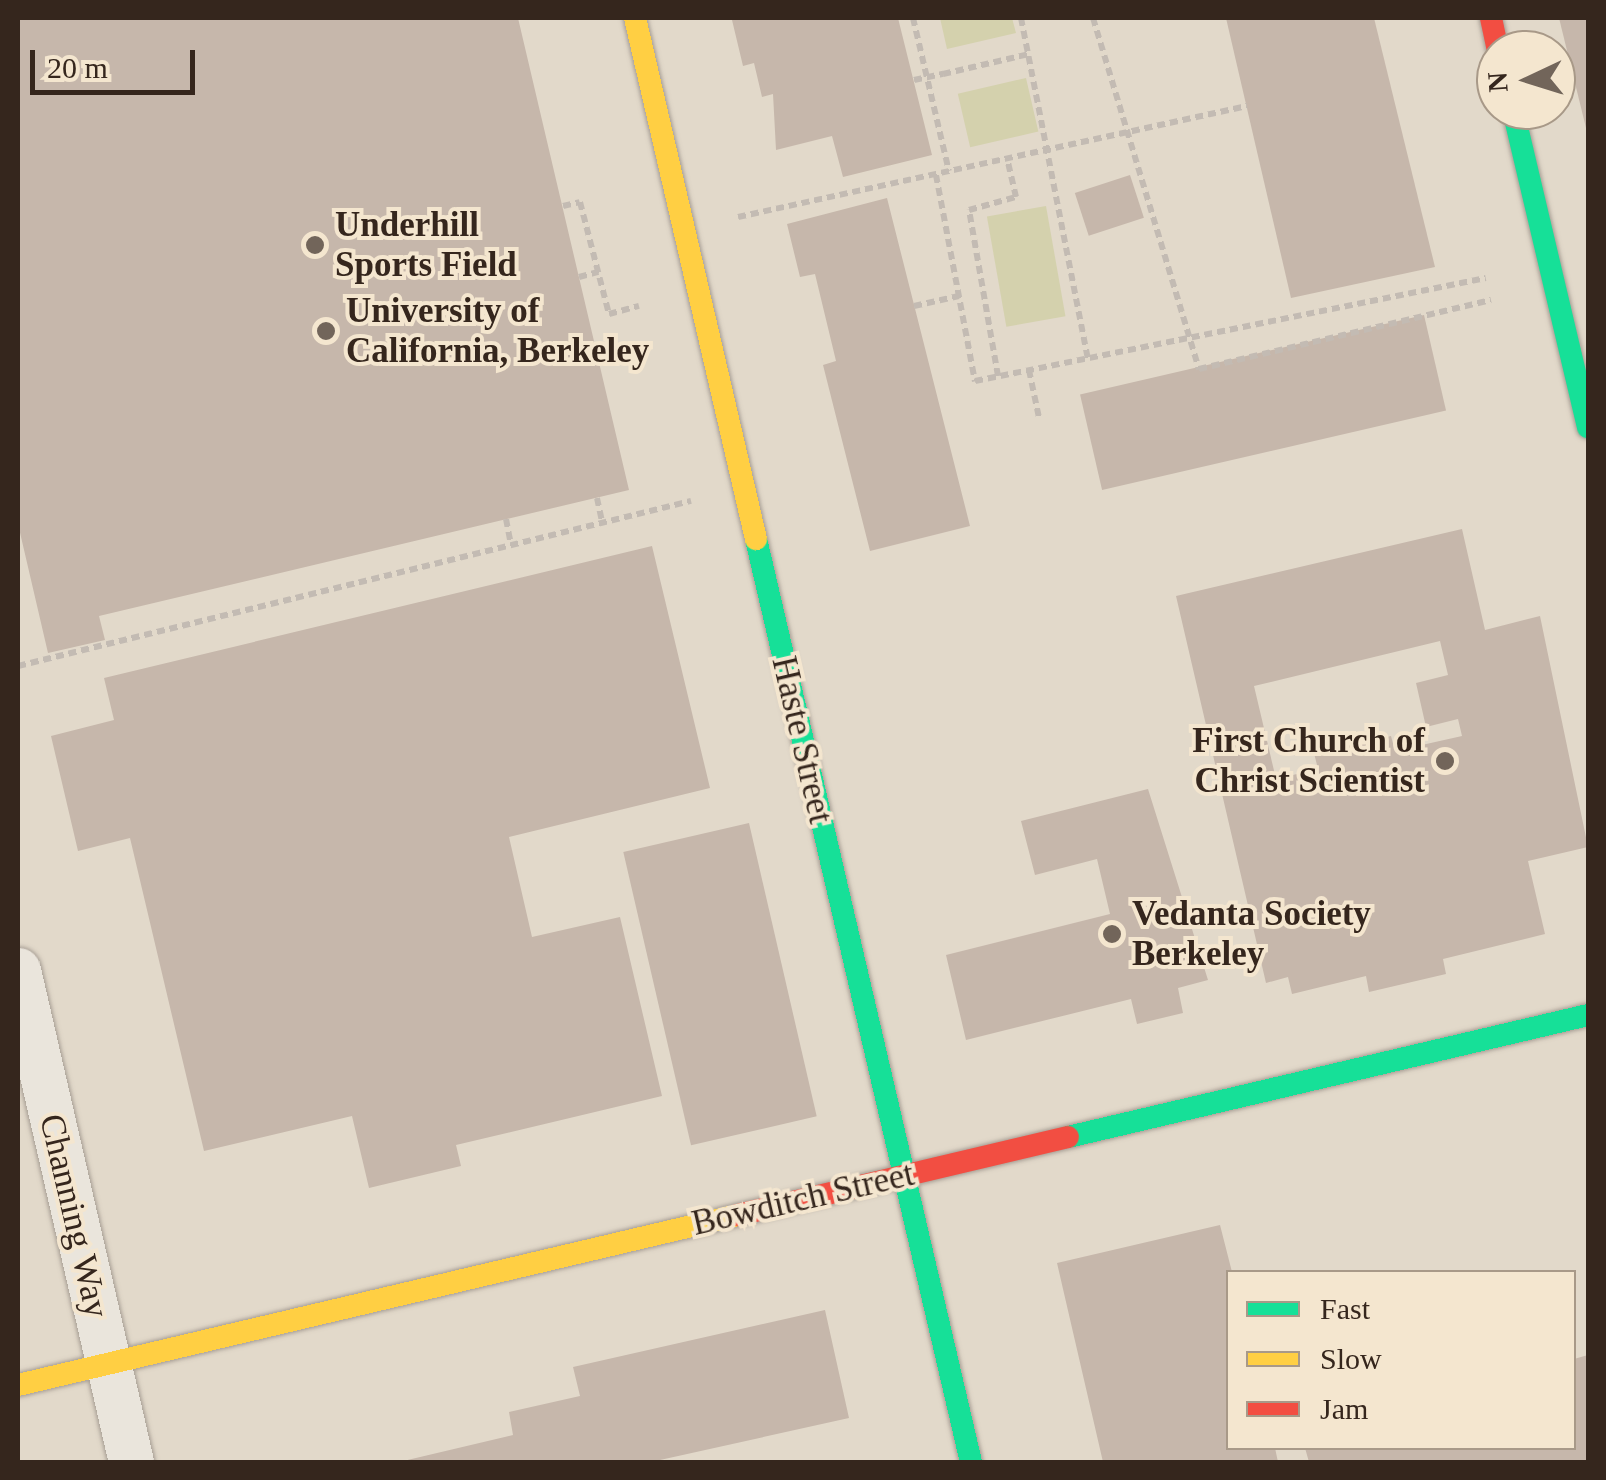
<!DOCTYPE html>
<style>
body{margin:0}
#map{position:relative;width:1606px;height:1480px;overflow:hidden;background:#e2d9ca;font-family:Georgia,serif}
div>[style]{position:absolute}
.green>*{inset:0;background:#d4d1ad;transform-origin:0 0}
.building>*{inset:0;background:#c6b7ab;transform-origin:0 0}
.path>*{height:6px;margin-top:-3px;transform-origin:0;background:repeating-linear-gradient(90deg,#c3bbb3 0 8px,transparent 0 13px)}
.roads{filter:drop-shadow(0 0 2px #a79e94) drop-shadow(0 0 2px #a79e94)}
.street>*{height:45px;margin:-22.5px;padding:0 22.5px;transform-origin:22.5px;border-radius:22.5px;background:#eae5dc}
.fast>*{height:22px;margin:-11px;padding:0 11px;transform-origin:11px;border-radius:11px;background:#16e098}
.slow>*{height:22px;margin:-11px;padding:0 11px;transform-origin:11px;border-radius:11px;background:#ffcf43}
.jam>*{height:22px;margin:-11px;padding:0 11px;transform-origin:11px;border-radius:11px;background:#f24e42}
.path-bridge>*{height:6px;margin-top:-3px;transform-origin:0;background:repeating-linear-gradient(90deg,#c3bbb3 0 8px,transparent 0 13px)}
.dots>*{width:28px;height:28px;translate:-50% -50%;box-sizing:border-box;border:5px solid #f4e6cf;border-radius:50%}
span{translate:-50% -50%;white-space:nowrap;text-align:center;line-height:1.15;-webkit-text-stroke:8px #f4e6cf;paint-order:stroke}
.poi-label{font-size:35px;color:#35261d;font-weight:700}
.left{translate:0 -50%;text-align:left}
.right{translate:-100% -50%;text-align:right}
.street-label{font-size:35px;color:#35261d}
.frame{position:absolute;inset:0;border:20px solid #35261d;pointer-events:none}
.legend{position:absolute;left:1226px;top:1270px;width:350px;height:180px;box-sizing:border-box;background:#f4e6cf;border:2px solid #a89988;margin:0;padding:12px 18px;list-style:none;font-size:30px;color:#35261d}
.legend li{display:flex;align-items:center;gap:20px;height:50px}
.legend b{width:50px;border:2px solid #a89988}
.north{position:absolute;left:1476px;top:30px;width:100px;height:100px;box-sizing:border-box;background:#f4e6cf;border:2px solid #a89988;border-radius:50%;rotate:266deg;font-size:28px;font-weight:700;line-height:40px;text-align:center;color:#35261d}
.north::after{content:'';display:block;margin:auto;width:35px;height:45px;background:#72655a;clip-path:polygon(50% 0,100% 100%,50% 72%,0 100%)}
.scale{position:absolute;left:30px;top:50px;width:165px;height:45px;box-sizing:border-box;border:5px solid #35261d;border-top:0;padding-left:12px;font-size:30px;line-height:35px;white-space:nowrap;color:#35261d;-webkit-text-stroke:8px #f4e6cf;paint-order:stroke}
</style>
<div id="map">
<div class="green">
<i style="clip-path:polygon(940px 18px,1012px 18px,1016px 33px,947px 49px)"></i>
<i style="left:1026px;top:78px;width:55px;height:70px;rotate:77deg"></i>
<i style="left:1046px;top:206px;width:112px;height:60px;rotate:80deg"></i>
</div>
<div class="building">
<i style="clip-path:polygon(18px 18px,518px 18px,629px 490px,99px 616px,105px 640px,48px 653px,18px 524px)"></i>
<i style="clip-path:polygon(898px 18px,932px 155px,843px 177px,832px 136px,776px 150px,773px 94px,762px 97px,754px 63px,743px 66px,732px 20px)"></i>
<i style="clip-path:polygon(1226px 18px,1374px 18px,1435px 267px,1291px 298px)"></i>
<i style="clip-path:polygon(1559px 18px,1588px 18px,1588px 132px,1587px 132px)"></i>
<i style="left:1130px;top:175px;width:45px;height:58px;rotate:72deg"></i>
<i style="clip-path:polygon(887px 198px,970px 526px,870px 551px,823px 365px,836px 361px,815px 274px,800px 277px,787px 224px)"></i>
<i style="left:1424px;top:315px;width:98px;height:353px;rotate:77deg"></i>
<i style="clip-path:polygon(evenodd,1462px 529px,1485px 630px,1540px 616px,1588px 847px,1528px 861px,1545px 934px,1443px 959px,1446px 974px,1369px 992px,1366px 976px,1292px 994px,1288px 977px,1266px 983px,1176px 596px,1462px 529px,1440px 641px,1448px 675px,1416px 683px,1426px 727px,1458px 719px,1462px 736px,1395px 751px,1391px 736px,1314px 753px,1318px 769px,1276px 779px,1254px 686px,1440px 641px)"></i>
<i style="clip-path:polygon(652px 546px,710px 788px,509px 837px,532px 937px,620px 917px,662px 1096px,456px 1145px,461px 1166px,369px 1188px,352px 1116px,204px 1151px,130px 838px,78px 851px,51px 736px,114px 720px,104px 678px)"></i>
<i style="clip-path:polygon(1148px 789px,1208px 980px,1178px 988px,1183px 1013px,1137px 1024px,1131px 999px,966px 1040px,946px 955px,1110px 914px,1097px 859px,1035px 875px,1021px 821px)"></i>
<i style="left:749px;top:823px;width:301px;height:129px;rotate:77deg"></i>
<i style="clip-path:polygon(1220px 1225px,1232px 1272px,1228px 1448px,1275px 1448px,1278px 1462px,1103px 1462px,1057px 1263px)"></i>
<i style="clip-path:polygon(825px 1310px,849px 1418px,651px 1462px,399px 1462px,513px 1435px,509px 1412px,580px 1396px,573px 1367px)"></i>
<i style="clip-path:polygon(1588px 1355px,1588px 1462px,1309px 1462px,1305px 1448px,1574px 1448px,1574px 1359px)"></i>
</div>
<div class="path">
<i style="left:913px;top:18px;width:157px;rotate:76.8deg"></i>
<i style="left:1021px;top:18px;width:347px;rotate:78.9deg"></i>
<i style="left:1093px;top:18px;width:367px;rotate:73.2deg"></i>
<i style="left:1199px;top:369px;width:300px;rotate:-13.3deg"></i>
<i style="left:943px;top:74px;width:88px;rotate:-13.1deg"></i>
<i style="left:936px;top:175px;width:210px;rotate:79.3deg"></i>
<i style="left:975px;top:381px;width:521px;rotate:-11.4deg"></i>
<i style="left:563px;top:206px;width:17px;rotate:-13deg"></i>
<i style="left:580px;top:202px;width:116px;rotate:75.5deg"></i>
<i style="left:609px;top:314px;width:31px;rotate:-15deg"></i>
<i style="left:738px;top:217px;width:521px;rotate:-12.3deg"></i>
<i style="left:579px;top:277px;width:20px;rotate:-15deg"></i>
<i style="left:914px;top:306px;width:46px;rotate:-12.5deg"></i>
<i style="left:1029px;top:370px;width:49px;rotate:78.2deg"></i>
<i style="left:998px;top:376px;width:169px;rotate:-99.9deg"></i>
<i style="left:969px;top:210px;width:49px;rotate:-15.5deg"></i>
<i style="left:1016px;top:197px;width:39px;rotate:-103deg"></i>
<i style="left:597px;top:498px;width:25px;rotate:78deg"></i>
<i style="left:506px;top:519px;width:26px;rotate:79deg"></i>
<i style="left:18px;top:666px;width:693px;rotate:-13.78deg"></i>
</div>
<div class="roads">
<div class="street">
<i style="left:18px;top:970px;width:505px;rotate:77.06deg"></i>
</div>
<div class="fast">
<i style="left:1513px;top:110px;width:326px;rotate:76.7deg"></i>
<i style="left:756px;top:539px;width:948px;rotate:76.89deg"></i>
<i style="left:1068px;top:1137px;width:534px;rotate:-13.2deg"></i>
</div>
<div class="slow">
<i style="left:635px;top:18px;width:535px;rotate:76.93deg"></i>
<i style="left:18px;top:1385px;width:740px;rotate:-13.28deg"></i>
</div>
<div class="jam">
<i style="left:1491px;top:18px;width:33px;rotate:78deg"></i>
<i style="left:738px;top:1215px;width:339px;rotate:-13.3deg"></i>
</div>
</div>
<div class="path-bridge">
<i style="left:914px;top:80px;width:30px;rotate:-12deg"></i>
</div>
<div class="dots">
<i style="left:315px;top:245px;background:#72655a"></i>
<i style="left:326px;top:331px;background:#72655a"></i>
<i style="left:1445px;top:761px;background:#72655a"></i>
<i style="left:1112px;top:934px;background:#72655a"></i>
</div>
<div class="poi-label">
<span class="left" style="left:335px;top:245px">Underhill<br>Sports Field</span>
<span class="left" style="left:346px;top:331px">University of<br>California, Berkeley</span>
<span class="right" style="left:1425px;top:761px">First Church of<br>Christ Scientist</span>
<span class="left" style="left:1132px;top:934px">Vedanta Society<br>Berkeley</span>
</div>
<div class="street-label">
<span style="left:802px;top:740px;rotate:77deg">Haste Street</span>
<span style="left:803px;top:1199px;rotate:-13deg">Bowditch Street</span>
<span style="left:74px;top:1216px;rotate:77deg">Channing Way</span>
</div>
<div class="frame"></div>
<ul class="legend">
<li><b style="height:12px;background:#16e098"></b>Fast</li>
<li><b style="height:12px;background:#ffcf43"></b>Slow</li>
<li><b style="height:12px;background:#f24e42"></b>Jam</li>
</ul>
<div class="north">N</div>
<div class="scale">20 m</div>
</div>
